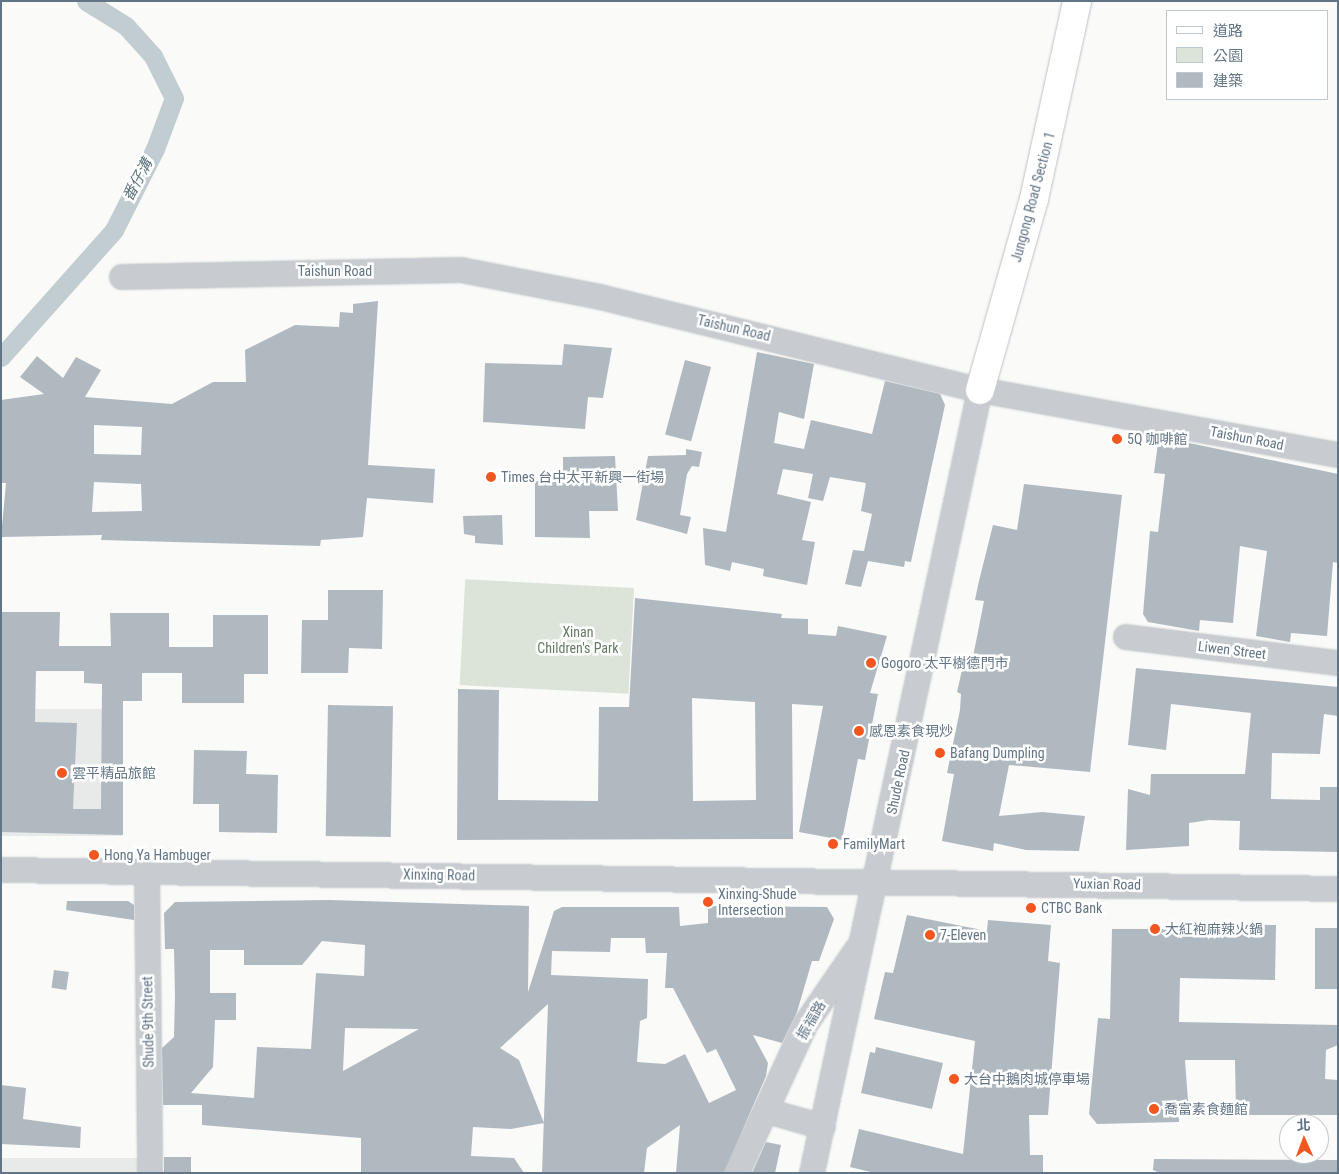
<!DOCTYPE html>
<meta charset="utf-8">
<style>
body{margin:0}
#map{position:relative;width:1339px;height:1174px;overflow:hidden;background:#fafaf8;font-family:"Roboto Condensed","Noto Sans TC",sans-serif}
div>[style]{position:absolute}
.built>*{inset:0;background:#e8e9e9;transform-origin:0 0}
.green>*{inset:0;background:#dce3d8;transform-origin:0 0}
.canal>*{height:19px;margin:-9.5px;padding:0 9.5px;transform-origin:9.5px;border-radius:9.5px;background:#c2cdd2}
.building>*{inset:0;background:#b0b9c0;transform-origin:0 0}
.roads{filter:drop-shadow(0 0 1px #bdc1c5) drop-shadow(0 0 1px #bdc1c5)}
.minor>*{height:24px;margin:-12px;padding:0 12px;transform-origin:12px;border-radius:12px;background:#c8ccd0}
.major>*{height:28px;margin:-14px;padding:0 14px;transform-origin:14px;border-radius:14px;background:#fff}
.dots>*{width:14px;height:14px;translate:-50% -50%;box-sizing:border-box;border:2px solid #fff;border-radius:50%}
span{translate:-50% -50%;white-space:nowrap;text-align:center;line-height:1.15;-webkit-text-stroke:5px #fff;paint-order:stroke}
.street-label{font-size:14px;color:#627586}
.poi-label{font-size:14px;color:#627586}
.left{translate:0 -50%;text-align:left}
.park-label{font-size:14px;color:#667c62}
.water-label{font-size:15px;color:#5e757e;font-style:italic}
.frame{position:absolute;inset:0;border:2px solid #627586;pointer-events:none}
.legend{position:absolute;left:1166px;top:10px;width:162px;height:90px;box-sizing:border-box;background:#fff;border:1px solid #c0c8cf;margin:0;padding:6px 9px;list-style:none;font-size:15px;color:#627586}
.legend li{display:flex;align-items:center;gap:10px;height:25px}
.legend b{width:25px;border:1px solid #c0c8cf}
.north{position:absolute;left:1279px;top:1114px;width:50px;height:50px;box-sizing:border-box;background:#fff;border:1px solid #c0c8cf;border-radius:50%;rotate:358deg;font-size:14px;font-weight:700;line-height:20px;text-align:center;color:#627586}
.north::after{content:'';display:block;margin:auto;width:18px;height:22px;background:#f3561f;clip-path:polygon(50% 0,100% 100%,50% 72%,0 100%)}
</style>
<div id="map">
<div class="built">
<i style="left:1px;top:709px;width:121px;height:127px"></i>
<i style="left:1px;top:1158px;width:142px;height:15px"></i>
</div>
<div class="green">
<i style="left:634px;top:588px;width:106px;height:169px;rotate:93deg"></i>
</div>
<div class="canal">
<i style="left:1px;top:357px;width:170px;rotate:-48.3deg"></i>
<i style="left:114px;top:230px;width:91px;rotate:-63.2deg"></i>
<i style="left:155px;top:149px;width:54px;rotate:-69.6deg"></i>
<i style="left:174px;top:98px;width:47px;rotate:-116.6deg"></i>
<i style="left:153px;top:56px;width:40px;rotate:-132deg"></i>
<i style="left:126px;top:26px;width:47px;rotate:-148deg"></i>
</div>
<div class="building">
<i style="clip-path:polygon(evenodd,378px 301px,368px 465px,435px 469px,433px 503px,367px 498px,363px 537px,321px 540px,320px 546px,101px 540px,102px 535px,1px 537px,6px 483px,1px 483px,1px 400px,44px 394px,20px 377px,37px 356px,63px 378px,76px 357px,101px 370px,85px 397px,172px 404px,213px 382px,246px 382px,245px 350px,295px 325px,339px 327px,340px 312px,353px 313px,353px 304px,378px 301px,94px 425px,142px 427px,141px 455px,94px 454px,94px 425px,378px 301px,94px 482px,141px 484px,142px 511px,92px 512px,94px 482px)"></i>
<i style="clip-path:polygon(564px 344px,612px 348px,603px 398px,588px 397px,585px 429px,483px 422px,485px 363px,562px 365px)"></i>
<i style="clip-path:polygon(757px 352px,814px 364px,804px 419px,779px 412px,774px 443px,804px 449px,811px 420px,872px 434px,885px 381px,940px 394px,945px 405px,911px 562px,905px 561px,904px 567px,868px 561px,861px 587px,845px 584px,853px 550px,864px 551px,872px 514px,861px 511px,866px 483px,830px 477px,823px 501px,808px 498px,813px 474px,783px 469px,777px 494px,811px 502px,802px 540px,815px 542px,807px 585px,763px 576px,764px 569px,732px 562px,730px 571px,705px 565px,703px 528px,726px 532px)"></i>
<i style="left:685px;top:360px;width:27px;height:77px;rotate:15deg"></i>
<i style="clip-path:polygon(1165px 438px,1338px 474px,1338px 563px,1333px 562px,1327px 636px,1291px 633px,1290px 642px,1256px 636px,1267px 551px,1240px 546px,1233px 623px,1200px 620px,1199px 631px,1148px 622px,1143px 614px,1150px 531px,1158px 532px,1165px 474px,1154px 473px,1158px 443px)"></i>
<i style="clip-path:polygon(686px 449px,702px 452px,699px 467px,692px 466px,687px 474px,680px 515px,691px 517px,687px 534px,636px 520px,648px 456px,686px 455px)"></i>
<i style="clip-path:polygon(615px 456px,618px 511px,589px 511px,590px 538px,535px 537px,535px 481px,563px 480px,563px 457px)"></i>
<i style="clip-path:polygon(1024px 484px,1122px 495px,1090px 772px,1009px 765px,999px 816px,1042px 812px,1085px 816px,1079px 851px,1026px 850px,994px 843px,993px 851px,942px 841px,954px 774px,947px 773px,960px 710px,961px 694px,957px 692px,964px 661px,972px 662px,984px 601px,975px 600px,978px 585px,993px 525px,1017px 530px)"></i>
<i style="clip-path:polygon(502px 515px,503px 545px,475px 543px,475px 536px,464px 534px,463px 516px)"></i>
<i style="clip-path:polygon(328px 590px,383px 590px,382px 649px,349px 648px,348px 673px,301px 673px,302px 620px,328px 620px)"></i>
<i style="clip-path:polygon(evenodd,635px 598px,782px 614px,781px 618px,808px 619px,808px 634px,836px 636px,838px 626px,887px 636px,870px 693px,878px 694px,865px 760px,858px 759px,842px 840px,799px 832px,823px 706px,792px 704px,793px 839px,457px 840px,458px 689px,499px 690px,498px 800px,598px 801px,599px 707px,629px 707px,635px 598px,692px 698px,755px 702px,756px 800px,693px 801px,692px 698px)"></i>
<i style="clip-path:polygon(evenodd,1px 612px,60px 612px,59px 646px,111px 646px,110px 613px,169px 613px,169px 647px,213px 647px,213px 615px,268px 615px,268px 674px,244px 674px,244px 703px,182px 703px,182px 673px,142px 673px,142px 701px,123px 701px,123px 835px,1px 832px,1px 612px,36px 671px,84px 671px,84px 683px,102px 684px,101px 809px,73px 809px,77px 723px,35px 722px,36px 671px)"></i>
<i style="clip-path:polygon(1136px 668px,1338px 687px,1338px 716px,1324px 714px,1320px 754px,1272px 753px,1271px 799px,1320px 800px,1320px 787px,1338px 787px,1338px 852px,1239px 850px,1240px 821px,1209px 820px,1189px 823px,1189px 846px,1126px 850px,1128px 789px,1150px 795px,1151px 774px,1245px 774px,1251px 713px,1171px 704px,1166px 750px,1128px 745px)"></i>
<i style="left:328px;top:705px;width:65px;height:131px;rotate:1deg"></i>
<i style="clip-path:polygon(194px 750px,247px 751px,246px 774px,278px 775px,277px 833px,219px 832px,219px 804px,193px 804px)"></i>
<i style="clip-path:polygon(evenodd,329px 900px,529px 906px,528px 992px,554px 911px,562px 907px,679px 907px,680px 926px,708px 923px,708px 906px,827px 907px,834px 919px,819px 961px,812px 961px,797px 1012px,782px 1043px,753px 1035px,768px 1063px,766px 1076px,724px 1173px,676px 1173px,680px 1125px,647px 1148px,644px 1173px,542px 1173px,548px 1004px,500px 1048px,519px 1060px,544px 1123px,511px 1129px,473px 1127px,471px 1156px,514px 1158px,524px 1173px,361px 1173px,361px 1138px,202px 1125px,202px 1105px,163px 1105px,162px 1048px,174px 1037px,175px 997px,174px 949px,165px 949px,164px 913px,175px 902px,329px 900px,611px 938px,645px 938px,646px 953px,667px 953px,665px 988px,673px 988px,707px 1053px,716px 1049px,736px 1090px,709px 1103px,685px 1054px,665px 1064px,637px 1062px,640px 1021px,647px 1018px,648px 979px,551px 975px,552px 951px,610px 952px,611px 938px,329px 900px,322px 941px,365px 945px,364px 976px,316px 973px,311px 1049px,257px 1047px,254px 1098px,191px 1093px,213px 1067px,215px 1020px,236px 1020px,236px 993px,210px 993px,210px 950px,244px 950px,244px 965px,302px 965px,322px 941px,329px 900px,345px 1028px,419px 1029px,343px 1071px,345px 1028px)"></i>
<i style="clip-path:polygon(67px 901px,128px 901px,134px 905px,134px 920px,66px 910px)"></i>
<i style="clip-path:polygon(907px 915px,987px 931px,988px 920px,1051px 925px,1048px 961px,1060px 963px,1048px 1115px,1029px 1115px,1030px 1155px,1043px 1155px,1043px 1173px,875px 1173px,850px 1167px,859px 1129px,963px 1154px,975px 1041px,874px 1019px,885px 972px,893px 973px)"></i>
<i style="clip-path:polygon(1198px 924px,1276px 925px,1275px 980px,1180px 978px,1179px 1022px,1338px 1025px,1338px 1045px,1326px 1050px,1325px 1079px,1338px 1080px,1338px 1115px,1236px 1115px,1235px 1060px,1185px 1060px,1189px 1114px,1179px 1114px,1179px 1122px,1097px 1124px,1089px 1114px,1098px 1018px,1110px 1019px,1112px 929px,1198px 929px)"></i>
<i style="left:1315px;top:928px;width:23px;height:61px"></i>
<i style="left:54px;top:970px;width:15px;height:18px;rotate:8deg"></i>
<i style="clip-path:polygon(876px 1047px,943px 1063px,932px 1109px,861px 1093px,870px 1052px,875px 1053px)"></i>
<i style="clip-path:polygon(1px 1085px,26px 1088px,23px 1119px,81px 1127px,80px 1148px,1px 1144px)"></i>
<i style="clip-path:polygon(766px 1142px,781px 1145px,775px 1173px,752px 1173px)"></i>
<i style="left:164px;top:1157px;width:27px;height:16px"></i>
<i style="clip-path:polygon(1154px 1159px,1338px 1160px,1338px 1173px,1160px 1173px,1153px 1170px)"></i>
</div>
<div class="roads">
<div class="minor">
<i style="left:122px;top:277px;width:339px;rotate:-1.2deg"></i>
<i style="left:461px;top:270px;width:142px;rotate:11deg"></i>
<i style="left:600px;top:297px;width:391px;rotate:13.8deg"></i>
<i style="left:980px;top:390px;width:364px;rotate:10.3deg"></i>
<i style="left:1126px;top:637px;width:214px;rotate:7deg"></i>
<i style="left:1px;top:870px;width:1337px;rotate:0.81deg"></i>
<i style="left:147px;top:871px;width:302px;rotate:89.4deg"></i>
<i style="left:767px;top:1111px;width:58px;rotate:15.9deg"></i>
<i style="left:737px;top:1173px;width:163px;rotate:-65.3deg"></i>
<i style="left:805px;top:1025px;width:93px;rotate:-55.5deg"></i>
<i style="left:812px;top:1173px;width:801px;rotate:-77.89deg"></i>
</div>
<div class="major">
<i style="left:980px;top:390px;width:198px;rotate:-74.2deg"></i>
<i style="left:1034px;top:199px;width:203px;rotate:-77.7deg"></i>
</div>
</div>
<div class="dots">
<i style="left:1117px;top:439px;background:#f3561f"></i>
<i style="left:491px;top:477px;background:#f3561f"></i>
<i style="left:871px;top:663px;background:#f3561f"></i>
<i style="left:859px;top:731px;background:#f3561f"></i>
<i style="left:940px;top:753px;background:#f3561f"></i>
<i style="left:62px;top:773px;background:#f3561f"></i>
<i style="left:833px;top:844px;background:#f3561f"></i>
<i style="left:94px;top:855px;background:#f3561f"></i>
<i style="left:708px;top:902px;background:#f3561f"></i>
<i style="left:1031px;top:908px;background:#f3561f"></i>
<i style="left:1155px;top:929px;background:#f3561f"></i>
<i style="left:930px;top:935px;background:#f3561f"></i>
<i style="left:954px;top:1079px;background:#f3561f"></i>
<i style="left:1154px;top:1109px;background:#f3561f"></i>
</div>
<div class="street-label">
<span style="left:1033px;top:197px;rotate:-75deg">Jungong Road Section 1</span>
<span style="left:335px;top:271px">Taishun Road</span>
<span style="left:734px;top:328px;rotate:13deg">Taishun Road</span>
<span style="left:1247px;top:438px;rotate:11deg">Taishun Road</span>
<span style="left:1232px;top:650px;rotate:7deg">Liwen Street</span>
<span style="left:898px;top:782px;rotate:-78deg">Shude Road</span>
<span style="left:439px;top:875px;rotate:1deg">Xinxing Road</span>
<span style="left:1107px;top:884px;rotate:1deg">Yuxian Road</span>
<span style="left:811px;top:1020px;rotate:-60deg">振福路</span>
<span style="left:148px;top:1022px;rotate:-91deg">Shude 9th Street</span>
</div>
<div class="poi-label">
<span class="left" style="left:1127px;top:439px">5Q 咖啡館</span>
<span class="left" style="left:501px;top:477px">Times 台中太平新興一街場</span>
<span class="left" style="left:881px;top:663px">Gogoro 太平樹德門市</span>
<span class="left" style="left:869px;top:731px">感恩素食現炒</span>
<span class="left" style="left:950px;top:753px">Bafang Dumpling</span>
<span class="left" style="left:72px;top:773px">雲平精品旅館</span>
<span class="left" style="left:843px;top:844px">FamilyMart</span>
<span class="left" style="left:104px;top:855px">Hong Ya Hambuger</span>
<span class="left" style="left:718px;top:902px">Xinxing-Shude<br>Intersection</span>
<span class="left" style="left:1041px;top:908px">CTBC Bank</span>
<span class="left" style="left:1165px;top:929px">大紅袍麻辣火鍋</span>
<span class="left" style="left:940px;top:935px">7-Eleven</span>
<span class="left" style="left:964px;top:1079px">大台中鵝肉城停車場</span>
<span class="left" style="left:1164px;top:1109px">喬富素食麵館</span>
</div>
<div class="park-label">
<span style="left:578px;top:640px">Xinan<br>Children's Park</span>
</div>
<div class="water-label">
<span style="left:138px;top:180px;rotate:-62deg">番仔溝</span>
</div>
<div class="frame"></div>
<ul class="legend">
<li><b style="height:6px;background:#fff"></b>道路</li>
<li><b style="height:14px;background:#dce3d8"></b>公園</li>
<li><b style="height:14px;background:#b0b9c0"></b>建築</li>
</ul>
<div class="north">北</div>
</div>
